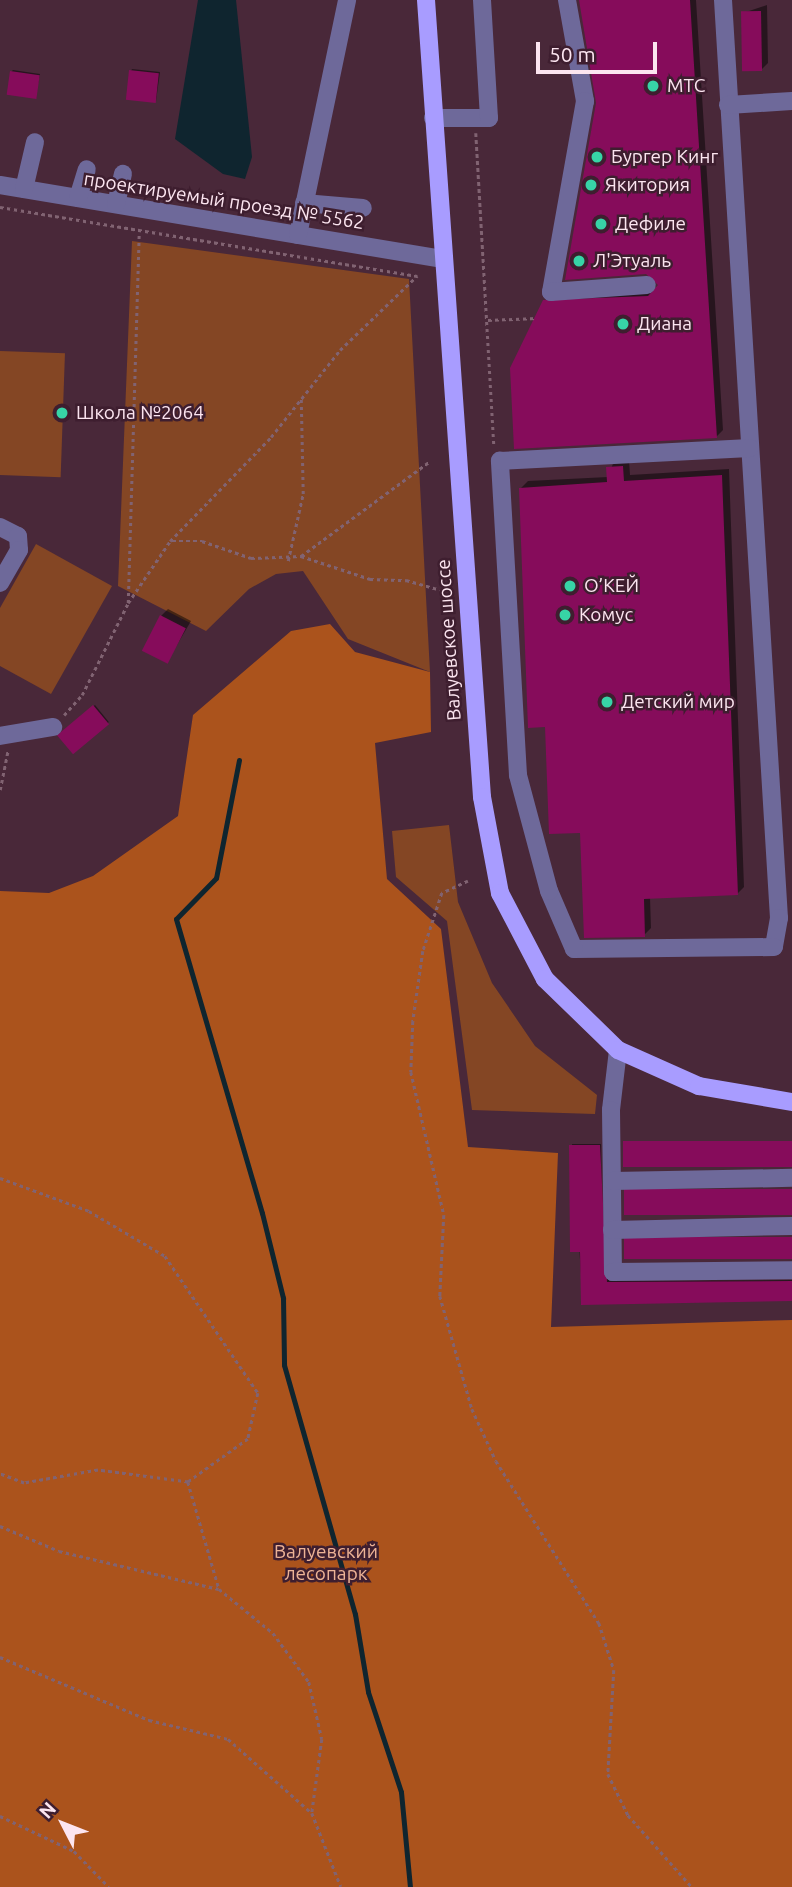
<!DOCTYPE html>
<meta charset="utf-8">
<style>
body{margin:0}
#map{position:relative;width:792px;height:1887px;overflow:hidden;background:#492839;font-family:Ubuntu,sans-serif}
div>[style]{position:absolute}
.green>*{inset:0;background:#844624;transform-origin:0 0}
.forest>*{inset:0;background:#ab531c}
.water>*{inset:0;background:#0f252f}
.shadow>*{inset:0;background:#0007;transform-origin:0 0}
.stream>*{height:5px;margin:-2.5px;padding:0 2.5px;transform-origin:2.5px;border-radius:2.5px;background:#0f252f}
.building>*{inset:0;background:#860c5b;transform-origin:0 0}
.path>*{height:2.5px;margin-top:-1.25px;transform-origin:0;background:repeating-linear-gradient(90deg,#816372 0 3.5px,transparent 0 7px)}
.minor>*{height:18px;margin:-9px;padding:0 9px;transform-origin:9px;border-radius:9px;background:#6e699a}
.major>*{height:18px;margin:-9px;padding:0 9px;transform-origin:9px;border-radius:9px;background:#a89cff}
.dots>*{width:19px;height:19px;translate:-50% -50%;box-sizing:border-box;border:4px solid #3e1e2f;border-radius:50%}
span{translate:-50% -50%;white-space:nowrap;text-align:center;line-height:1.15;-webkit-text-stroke:5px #3e1e2f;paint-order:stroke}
.poi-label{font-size:19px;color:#fce5f0}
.left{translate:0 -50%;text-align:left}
.street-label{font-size:19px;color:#fce5f0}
.park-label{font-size:19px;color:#edb396}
.north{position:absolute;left:28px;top:1789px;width:70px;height:70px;-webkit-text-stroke:5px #3e1e2f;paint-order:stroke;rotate:312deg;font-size:19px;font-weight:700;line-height:28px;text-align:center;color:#fce5f0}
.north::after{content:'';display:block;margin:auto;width:24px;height:32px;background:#fce5f0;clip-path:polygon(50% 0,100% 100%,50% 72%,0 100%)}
.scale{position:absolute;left:536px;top:42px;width:121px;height:32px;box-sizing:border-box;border:4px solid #fce5f0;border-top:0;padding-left:9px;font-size:21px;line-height:24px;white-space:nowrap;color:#fce5f0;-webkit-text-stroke:5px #3e1e2f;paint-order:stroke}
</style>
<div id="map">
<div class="green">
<i style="clip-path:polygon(132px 241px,409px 279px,430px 672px,348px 639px,303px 571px,276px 574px,249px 589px,206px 631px,118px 586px)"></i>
<i style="left:0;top:351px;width:65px;height:124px;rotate:2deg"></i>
<i style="clip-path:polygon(36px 544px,112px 586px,51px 694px,0 666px,0 608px)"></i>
<i style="clip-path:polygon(449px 825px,458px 902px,492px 983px,535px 1046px,597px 1095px,595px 1114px,472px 1110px,447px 921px,396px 877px,392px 831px)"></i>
</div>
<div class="forest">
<i style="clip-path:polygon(330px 624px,355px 652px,430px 672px,431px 732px,375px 743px,387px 879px,441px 929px,468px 1147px,558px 1153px,551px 1327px,792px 1320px,792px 1887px,0 1887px,0 891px,49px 893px,93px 876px,178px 816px,193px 715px,291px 631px)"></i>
</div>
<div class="water">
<i style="clip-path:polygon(198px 0,236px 0,252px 157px,245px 179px,223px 174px,175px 139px)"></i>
</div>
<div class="shadow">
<i style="clip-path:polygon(580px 0,696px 0,723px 430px,716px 437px,545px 301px,552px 294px,656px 290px,661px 285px,598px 103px)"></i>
<i style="clip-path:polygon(767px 5px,768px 63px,761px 70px,743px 13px)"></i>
<i style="clip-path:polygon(132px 69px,160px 72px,156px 101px,131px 71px)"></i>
<i style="clip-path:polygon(13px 70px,40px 74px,35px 98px,11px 72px)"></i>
<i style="clip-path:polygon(629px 460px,630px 475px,729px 469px,744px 887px,737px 894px,650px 897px,651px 928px,644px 935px,582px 831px,547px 725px,521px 488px,528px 481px,608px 477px,614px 461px)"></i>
<i style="clip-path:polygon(168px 609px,191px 621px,167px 662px,161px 616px)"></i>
<i style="left:95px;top:705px;width:22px;height:47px;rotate:51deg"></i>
<i style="clip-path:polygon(792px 1141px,792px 1165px,625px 1145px,626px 1144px)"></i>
<i style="clip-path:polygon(572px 1144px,601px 1144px,603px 1270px,610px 1281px,792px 1280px,792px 1300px,583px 1303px)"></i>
<i style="clip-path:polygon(792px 1189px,792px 1213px,626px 1193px,628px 1191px)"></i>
<i style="clip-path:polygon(792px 1237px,792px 1257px,626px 1242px,627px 1240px)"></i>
</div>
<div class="stream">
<i style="left:239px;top:760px;width:120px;rotate:101deg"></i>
<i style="left:216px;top:878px;width:57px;rotate:134.3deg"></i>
<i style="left:176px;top:919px;width:306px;rotate:73.7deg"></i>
<i style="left:262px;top:1213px;width:88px;rotate:76.1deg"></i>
<i style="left:283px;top:1298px;width:67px;rotate:89.1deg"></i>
<i style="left:284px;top:1365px;width:259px;rotate:74.1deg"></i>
<i style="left:355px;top:1614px;width:79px;rotate:80.5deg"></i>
<i style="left:368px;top:1692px;width:105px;rotate:71.7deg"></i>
<i style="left:401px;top:1792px;width:95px;rotate:84.6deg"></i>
</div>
<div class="building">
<i style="clip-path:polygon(579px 0,690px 0,717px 438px,514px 449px,510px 368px,543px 300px,648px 296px,658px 285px,646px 274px,565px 280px,596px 103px)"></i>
<i style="left:761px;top:11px;width:60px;height:20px;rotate:89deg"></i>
<i style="left:129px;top:70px;width:30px;height:30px;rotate:6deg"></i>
<i style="left:10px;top:71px;width:30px;height:24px;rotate:8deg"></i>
<i style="clip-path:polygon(623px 466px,624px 481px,722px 475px,738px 895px,644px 899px,645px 937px,584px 938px,580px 833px,549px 834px,545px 727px,528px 728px,519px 488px,607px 482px,606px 467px)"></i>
<i style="left:160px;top:615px;width:29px;height:40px;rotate:27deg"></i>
<i style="left:93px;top:705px;width:25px;height:47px;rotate:50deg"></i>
<i style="left:792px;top:1141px;width:26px;height:169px;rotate:90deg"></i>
<i style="clip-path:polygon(569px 1145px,600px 1145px,607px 1282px,792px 1281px,792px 1301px,581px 1305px,580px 1252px,570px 1252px)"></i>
<i style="left:792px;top:1189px;width:26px;height:168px;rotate:90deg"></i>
<i style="left:792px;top:1237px;width:22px;height:168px;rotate:90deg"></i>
</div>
<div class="path">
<i style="left:476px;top:133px;width:313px;rotate:86.7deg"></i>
<i style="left:0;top:207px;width:423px;rotate:9.4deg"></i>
<i style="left:488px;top:320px;width:49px;rotate:-2.3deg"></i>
<i style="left:172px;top:541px;width:30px"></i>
<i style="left:202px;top:541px;width:52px;rotate:19.1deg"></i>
<i style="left:251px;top:558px;width:50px;rotate:-2.3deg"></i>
<i style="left:301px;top:556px;width:73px;rotate:18.4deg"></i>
<i style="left:370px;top:579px;width:36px;rotate:2deg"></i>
<i style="left:406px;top:580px;width:35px;rotate:16deg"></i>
<i style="left:301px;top:556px;width:159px;rotate:-36.3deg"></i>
<i style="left:288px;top:561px;width:69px;rotate:-77.4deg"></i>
<i style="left:303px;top:494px;width:96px;rotate:-91.2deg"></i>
<i style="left:128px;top:603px;width:371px;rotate:-88.3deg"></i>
<i style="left:64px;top:715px;width:27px;rotate:-48deg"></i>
<i style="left:82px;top:695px;width:103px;rotate:-63.4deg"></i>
<i style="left:128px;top:603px;width:75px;rotate:-55.9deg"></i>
<i style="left:170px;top:541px;width:145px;rotate:-45.8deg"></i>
<i style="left:271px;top:437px;width:111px;rotate:-51.6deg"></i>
<i style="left:340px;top:350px;width:107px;rotate:-43.9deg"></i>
<i style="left:0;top:790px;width:41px;rotate:-78.7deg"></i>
<i style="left:468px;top:881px;width:29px;rotate:155deg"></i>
<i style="left:442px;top:893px;width:61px;rotate:108.1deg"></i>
<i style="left:423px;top:951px;width:71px;rotate:98.1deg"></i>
<i style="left:413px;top:1021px;width:51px;rotate:92.2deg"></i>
<i style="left:411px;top:1072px;width:147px;rotate:77deg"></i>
<i style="left:444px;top:1215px;width:81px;rotate:92.8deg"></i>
<i style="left:440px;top:1296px;width:117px;rotate:74.2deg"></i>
<i style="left:472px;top:1409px;width:57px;rotate:65.2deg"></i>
<i style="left:496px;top:1461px;width:192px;rotate:57.6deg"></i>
<i style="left:599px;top:1623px;width:49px;rotate:72.3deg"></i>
<i style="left:614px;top:1670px;width:104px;rotate:93.3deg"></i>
<i style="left:608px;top:1774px;width:46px;rotate:64deg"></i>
<i style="left:628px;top:1815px;width:96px;rotate:48.4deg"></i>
<i style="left:0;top:1178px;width:95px;rotate:20.3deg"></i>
<i style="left:89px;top:1211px;width:88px;rotate:30.6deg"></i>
<i style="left:165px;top:1256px;width:166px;rotate:55.8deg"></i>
<i style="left:258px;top:1393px;width:47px;rotate:102.3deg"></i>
<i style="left:248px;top:1439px;width:74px;rotate:144.4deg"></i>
<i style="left:188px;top:1482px;width:91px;rotate:-172.4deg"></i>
<i style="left:98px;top:1470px;width:75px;rotate:170deg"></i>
<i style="left:24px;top:1483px;width:26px;rotate:-159deg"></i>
<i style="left:188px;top:1482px;width:111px;rotate:73.8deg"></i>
<i style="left:0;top:1526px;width:64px;rotate:23deg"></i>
<i style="left:59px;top:1551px;width:164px;rotate:13.4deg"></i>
<i style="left:219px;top:1589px;width:70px;rotate:39.2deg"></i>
<i style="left:273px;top:1633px;width:61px;rotate:53.7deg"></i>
<i style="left:309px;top:1682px;width:58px;rotate:77.2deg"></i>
<i style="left:322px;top:1739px;width:75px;rotate:97.7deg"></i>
<i style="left:0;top:1657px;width:162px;rotate:22.9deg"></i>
<i style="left:149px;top:1720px;width:81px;rotate:13.5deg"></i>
<i style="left:228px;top:1739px;width:112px;rotate:41.4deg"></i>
<i style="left:312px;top:1813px;width:79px;rotate:68.6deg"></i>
<i style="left:0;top:1816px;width:82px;rotate:25.3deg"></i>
<i style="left:74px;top:1851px;width:50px;rotate:45.8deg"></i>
</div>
<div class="minor">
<i style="left:567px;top:0;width:103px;rotate:79.9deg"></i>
<i style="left:585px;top:101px;width:194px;rotate:100.1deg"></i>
<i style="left:551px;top:292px;width:96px;rotate:-4.2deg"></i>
<i style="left:723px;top:0;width:920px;rotate:86.51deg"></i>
<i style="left:779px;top:918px;width:29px;rotate:100deg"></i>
<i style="left:774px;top:947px;width:200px;rotate:179.4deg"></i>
<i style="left:574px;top:949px;width:63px;rotate:-113.3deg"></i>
<i style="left:549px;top:891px;width:120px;rotate:-105deg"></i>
<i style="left:518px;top:775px;width:315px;rotate:-93.3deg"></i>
<i style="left:500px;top:461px;width:250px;rotate:-3deg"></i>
<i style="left:728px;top:105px;width:64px;rotate:-3.6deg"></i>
<i style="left:433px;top:118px;width:56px"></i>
<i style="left:489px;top:118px;width:118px;rotate:-93.4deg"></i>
<i style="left:0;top:185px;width:448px;rotate:9.5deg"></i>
<i style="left:24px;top:189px;width:48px;rotate:-76.8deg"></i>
<i style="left:78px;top:198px;width:30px;rotate:-73deg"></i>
<i style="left:304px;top:203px;width:59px;rotate:4.8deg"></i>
<i style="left:116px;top:204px;width:31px;rotate:-77deg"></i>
<i style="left:298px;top:235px;width:240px;rotate:-78.2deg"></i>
<i style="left:0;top:527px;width:20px;rotate:27deg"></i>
<i style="left:18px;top:536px;width:14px;rotate:86deg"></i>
<i style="left:19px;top:550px;width:38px;rotate:120deg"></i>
<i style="left:0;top:736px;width:54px;rotate:-9.6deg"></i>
<i style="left:618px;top:1050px;width:60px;rotate:96.7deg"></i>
<i style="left:611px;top:1110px;width:162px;rotate:89.3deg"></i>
<i style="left:613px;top:1272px;width:179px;rotate:-0.6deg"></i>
<i style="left:612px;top:1181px;width:180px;rotate:-1deg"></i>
<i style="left:612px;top:1230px;width:180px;rotate:-1.3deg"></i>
</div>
<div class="major">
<i style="left:426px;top:0;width:799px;rotate:85.98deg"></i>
<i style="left:482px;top:797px;width:98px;rotate:79.4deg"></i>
<i style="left:500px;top:893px;width:97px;rotate:62.4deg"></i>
<i style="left:545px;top:979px;width:102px;rotate:44.2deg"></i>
<i style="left:618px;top:1050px;width:89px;rotate:24deg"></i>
<i style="left:699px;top:1086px;width:94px;rotate:9.8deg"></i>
</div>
<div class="dots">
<i style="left:653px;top:86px;background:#37d4a6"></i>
<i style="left:597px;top:157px;background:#37d4a6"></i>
<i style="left:591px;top:185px;background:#37d4a6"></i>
<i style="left:601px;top:224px;background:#37d4a6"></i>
<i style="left:579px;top:261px;background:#37d4a6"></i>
<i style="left:623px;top:324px;background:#37d4a6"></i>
<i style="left:62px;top:413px;background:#37d4a6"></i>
<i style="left:570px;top:586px;background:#37d4a6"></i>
<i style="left:565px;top:615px;background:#37d4a6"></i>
<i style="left:607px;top:702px;background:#37d4a6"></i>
</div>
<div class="poi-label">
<span class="left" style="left:667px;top:86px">МТС</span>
<span class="left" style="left:611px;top:157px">Бургер Кинг</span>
<span class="left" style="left:605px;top:185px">Якитория</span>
<span class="left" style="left:615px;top:224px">Дефиле</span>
<span class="left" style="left:593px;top:261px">Л'Этуаль</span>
<span class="left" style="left:637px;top:324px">Диана</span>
<span class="left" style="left:76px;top:413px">Школа №2064</span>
<span class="left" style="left:584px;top:586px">О’КЕЙ</span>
<span class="left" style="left:579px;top:615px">Комус</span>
<span class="left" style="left:621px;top:702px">Детский мир</span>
</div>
<div class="street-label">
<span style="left:224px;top:201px;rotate:9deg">проектируемый проезд № 5562</span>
<span style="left:449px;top:640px;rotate:-94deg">Валуевское шоссе</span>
</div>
<div class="park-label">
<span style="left:326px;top:1563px">Валуевский<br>лесопарк</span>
</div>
<div class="north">N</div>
<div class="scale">50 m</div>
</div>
